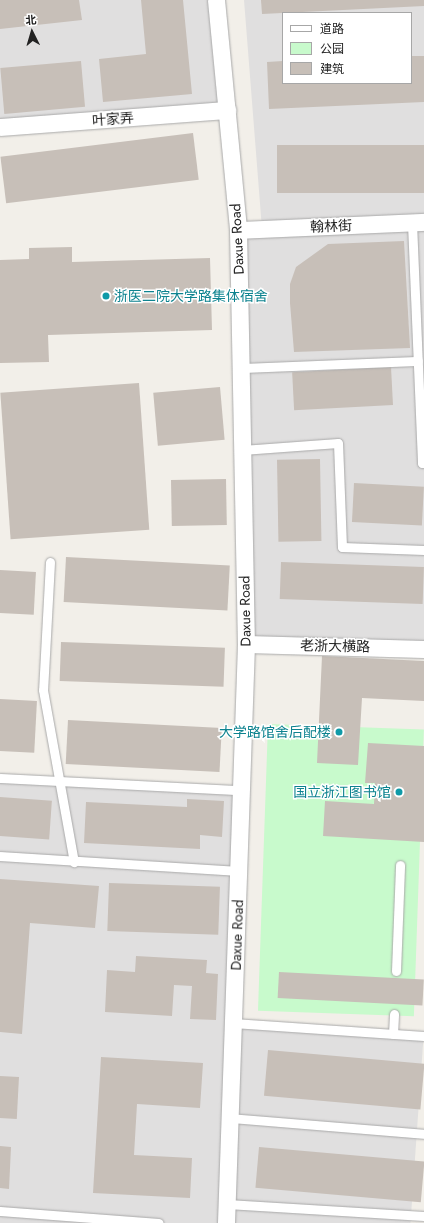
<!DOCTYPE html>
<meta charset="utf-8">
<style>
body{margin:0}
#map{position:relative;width:424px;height:1223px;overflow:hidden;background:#f2efe9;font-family:Jost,"Noto Sans SC",sans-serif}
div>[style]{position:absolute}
.residential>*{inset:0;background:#e0dfdf;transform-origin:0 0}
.park>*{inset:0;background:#c8facc;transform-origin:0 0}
.building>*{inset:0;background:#c7bfb8;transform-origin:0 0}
.roads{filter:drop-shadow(0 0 1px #a9a9a9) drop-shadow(0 0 1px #a9a9a9)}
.lane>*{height:9px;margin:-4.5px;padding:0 4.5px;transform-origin:4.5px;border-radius:4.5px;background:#fff}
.street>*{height:17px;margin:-8.5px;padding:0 8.5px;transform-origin:8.5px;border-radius:8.5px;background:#fff}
.dots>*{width:11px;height:11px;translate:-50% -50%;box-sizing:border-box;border:2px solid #fff;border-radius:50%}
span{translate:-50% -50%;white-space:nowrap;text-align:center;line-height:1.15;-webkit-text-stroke:3px #fff;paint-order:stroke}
.street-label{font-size:14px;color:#222}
.culture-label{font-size:14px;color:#0d838f}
.left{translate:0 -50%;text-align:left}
.right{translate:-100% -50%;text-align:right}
.legend{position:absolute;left:282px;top:12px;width:130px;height:72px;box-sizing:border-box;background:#fff;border:1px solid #a7a7a7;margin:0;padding:5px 7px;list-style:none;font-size:12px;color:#222}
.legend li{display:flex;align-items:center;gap:8px;height:20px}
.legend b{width:20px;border:1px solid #a7a7a7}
.north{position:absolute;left:12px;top:12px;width:40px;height:40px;-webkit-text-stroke:3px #fff;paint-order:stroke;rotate:355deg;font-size:11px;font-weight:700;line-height:16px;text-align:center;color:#222}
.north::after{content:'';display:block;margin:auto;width:14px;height:18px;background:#222;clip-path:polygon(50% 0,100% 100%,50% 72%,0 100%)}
</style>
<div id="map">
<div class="residential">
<i style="clip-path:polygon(0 0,216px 0,227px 110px,0 127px)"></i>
<i style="clip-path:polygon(evenodd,244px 0,424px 0,424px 657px,246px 644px,238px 230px,262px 229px,244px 0,283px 13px,411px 13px,411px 83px,283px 83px,283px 13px)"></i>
<i style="left:0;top:782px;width:241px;height:441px;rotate:2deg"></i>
<i style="left:233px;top:1023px;width:191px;height:200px;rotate:4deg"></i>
</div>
<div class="park">
<i style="left:268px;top:724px;width:156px;height:287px;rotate:2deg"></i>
</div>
<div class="building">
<i style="clip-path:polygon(0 0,79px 0,82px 20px,0 29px)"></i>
<i style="clip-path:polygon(141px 0,183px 0,192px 94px,103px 102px,99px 59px,146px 54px)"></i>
<i style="clip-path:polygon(261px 0,424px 0,424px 6px,262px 14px)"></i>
<i style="clip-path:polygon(411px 56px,424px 56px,424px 102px,269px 109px,267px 62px,283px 61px,283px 83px,411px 83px)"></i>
<i style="left:81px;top:61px;width:46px;height:81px;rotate:85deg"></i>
<i style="left:193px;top:133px;width:47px;height:194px;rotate:83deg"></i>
<i style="left:424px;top:145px;width:48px;height:147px;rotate:90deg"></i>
<i style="clip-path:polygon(404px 241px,410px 348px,294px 352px,290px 303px,290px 284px,296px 267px,328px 244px)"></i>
<i style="clip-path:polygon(72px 247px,72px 262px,210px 258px,212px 330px,48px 335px,49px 362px,0 363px,0 260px,29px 259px,29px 248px)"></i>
<i style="left:391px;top:367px;width:38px;height:99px;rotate:87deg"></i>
<i style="left:139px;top:383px;width:147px;height:139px;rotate:86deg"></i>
<i style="left:220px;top:387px;width:53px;height:67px;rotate:85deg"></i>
<i style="left:320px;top:459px;width:82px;height:43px;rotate:89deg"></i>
<i style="left:226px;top:479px;width:46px;height:55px;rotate:89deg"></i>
<i style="left:354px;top:483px;width:70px;height:39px;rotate:3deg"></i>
<i style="left:66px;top:557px;width:164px;height:45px;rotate:3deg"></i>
<i style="left:281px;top:562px;width:143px;height:37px;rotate:2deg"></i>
<i style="left:0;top:570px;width:36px;height:43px;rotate:3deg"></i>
<i style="left:61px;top:642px;width:164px;height:39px;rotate:2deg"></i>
<i style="clip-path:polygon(322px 656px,424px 661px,424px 701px,362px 698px,358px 765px,317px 763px)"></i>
<i style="left:0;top:699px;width:37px;height:52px;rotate:3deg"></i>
<i style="left:68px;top:720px;width:154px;height:44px;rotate:3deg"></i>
<i style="clip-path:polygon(368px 743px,424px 746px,424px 842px,323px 836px,325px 801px,374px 804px,375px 783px,365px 783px)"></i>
<i style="left:0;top:797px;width:52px;height:39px;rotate:4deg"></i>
<i style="clip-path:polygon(187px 799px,224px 801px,222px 837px,200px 835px,200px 849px,84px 843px,86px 802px,187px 807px)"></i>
<i style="clip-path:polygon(0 879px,99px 886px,95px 928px,30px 923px,22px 1034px,0 1032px)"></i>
<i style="left:109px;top:883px;width:111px;height:48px;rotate:2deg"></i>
<i style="clip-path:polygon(136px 956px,207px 960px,206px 973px,218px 974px,216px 1020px,190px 1019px,192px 986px,174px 985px,172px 1016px,105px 1012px,107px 970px,135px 972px)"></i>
<i style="left:279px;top:972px;width:145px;height:26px;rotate:3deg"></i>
<i style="left:268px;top:1050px;width:157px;height:46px;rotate:5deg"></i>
<i style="clip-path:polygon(101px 1057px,203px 1063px,200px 1108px,137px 1104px,134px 1155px,192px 1158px,190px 1198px,93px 1193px)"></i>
<i style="left:0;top:1076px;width:19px;height:42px;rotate:3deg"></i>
<i style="clip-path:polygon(0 1146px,11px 1147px,9px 1189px,0 1188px)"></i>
<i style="left:259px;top:1147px;width:166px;height:41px;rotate:5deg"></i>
</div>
<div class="roads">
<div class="lane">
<i style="left:412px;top:223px;width:240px;rotate:87.6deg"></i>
<i style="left:422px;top:463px;width:2px"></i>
<i style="left:241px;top:368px;width:177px;rotate:-2.3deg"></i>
<i style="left:242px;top:450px;width:96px;rotate:-4.2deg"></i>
<i style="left:338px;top:443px;width:104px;rotate:87.8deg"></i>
<i style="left:342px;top:547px;width:82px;rotate:2.1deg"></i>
<i style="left:50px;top:562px;width:128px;rotate:93.1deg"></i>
<i style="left:43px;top:690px;width:175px;rotate:79.8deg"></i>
<i style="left:0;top:778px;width:241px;rotate:2.9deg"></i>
<i style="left:0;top:856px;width:239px;rotate:3.6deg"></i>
<i style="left:396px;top:971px;width:106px;rotate:-87.8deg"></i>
<i style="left:233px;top:1023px;width:191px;rotate:3.9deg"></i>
<i style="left:393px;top:1034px;width:20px;rotate:-87deg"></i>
<i style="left:230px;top:1118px;width:195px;rotate:4.7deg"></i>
<i style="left:227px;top:1204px;width:197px;rotate:3.5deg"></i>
<i style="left:0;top:1211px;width:159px;rotate:4.3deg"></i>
</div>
<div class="street">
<i style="left:216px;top:0;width:231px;rotate:84.5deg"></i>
<i style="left:238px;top:230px;width:414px;rotate:88.9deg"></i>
<i style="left:246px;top:644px;width:579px;rotate:91.98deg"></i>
<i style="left:0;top:127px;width:228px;rotate:-4.3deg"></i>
<i style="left:238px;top:230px;width:186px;rotate:-2.5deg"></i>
<i style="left:246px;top:644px;width:178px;rotate:1.6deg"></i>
</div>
</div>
<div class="dots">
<i style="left:106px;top:296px;background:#0f9aa8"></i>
<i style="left:339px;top:732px;background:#0f9aa8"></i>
<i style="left:399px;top:792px;background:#0f9aa8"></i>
</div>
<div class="street-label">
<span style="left:113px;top:119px;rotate:-4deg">叶家弄</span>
<span style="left:331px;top:226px;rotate:-2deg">翰林街</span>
<span style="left:237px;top:239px;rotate:-93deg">Daxue Road</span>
<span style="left:245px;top:611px;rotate:-91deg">Daxue Road</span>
<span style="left:335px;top:646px;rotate:1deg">老浙大横路</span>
<span style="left:237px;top:935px;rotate:-88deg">Daxue Road</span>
</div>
<div class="culture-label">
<span class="left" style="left:114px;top:296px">浙医二院大学路集体宿舍</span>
<span class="right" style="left:331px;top:732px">大学路馆舍后配楼</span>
<span class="right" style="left:391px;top:792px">国立浙江图书馆</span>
</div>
<ul class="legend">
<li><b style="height:5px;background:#fff"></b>道路</li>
<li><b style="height:11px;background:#c8facc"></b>公园</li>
<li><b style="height:11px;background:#c7bfb8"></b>建筑</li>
</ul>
<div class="north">北</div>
</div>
